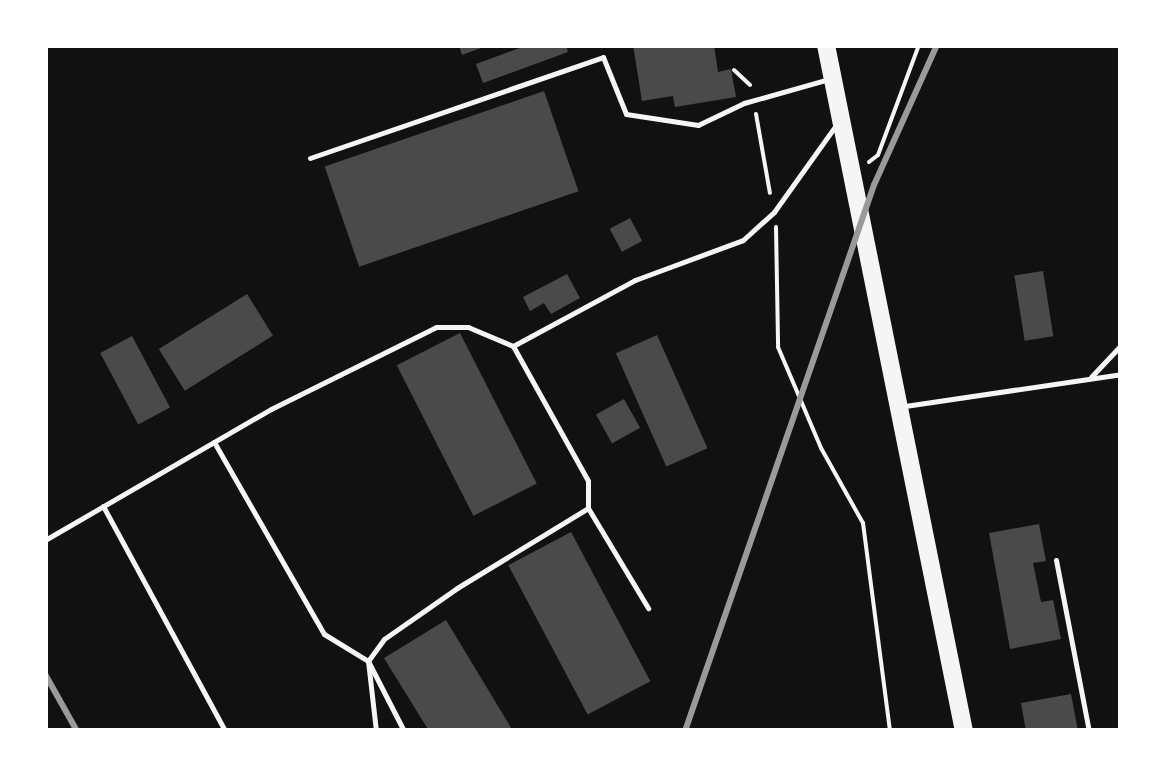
<!DOCTYPE html>
<style>
body{margin:0}
#map{position:relative;width:1166px;height:776px;overflow:hidden;background:#111;font-family:"Times New Roman",serif}
div>[style]{position:absolute}
.building>*{inset:0;background:#4a4a4a;transform-origin:0 0}
.path>*{height:4px;margin:-2px;padding:0 2px;transform-origin:2px;border-radius:2px;background:#f5f5f5}
.service>*{height:5px;margin:-2.5px;padding:0 2.5px;transform-origin:2.5px;border-radius:2.5px;background:#f5f5f5}
.primary>*{height:18px;margin:-9px;padding:0 9px;transform-origin:9px;border-radius:9px;background:#f5f5f5}
.rail>*{height:6px;margin:-3px;padding:0 3px;transform-origin:3px;border-radius:3px;background:#9a9a9a}
span{translate:-50% -50%;white-space:nowrap;text-align:center;line-height:1.15;-webkit-text-stroke:8px #fff;paint-order:stroke}
.frame{position:absolute;inset:0;border:48px solid #fff;pointer-events:none}
</style>
<div id="map">
<div class="building">
<i style="clip-path:polygon(459px 45px,489px 45px,462px 55px)"></i>
<i style="clip-path:polygon(528px 45px,566px 45px,568px 52px,483px 83px,476px 64px)"></i>
<i style="clip-path:polygon(633px 45px,714px 45px,718px 72px,731px 69px,736px 97px,675px 107px,673px 96px,642px 101px)"></i>
<i style="left:544px;top:91px;width:106px;height:232px;rotate:71deg"></i>
<i style="left:630px;top:218px;width:26px;height:23px;rotate:62deg"></i>
<i style="left:1043px;top:271px;width:66px;height:29px;rotate:81deg"></i>
<i style="clip-path:polygon(567px 274px,580px 298px,551px 314px,544px 303px,530px 311px,523px 297px)"></i>
<i style="left:247px;top:294px;width:49px;height:104px;rotate:58deg"></i>
<i style="left:460px;top:333px;width:169px;height:71px;rotate:63deg"></i>
<i style="left:657px;top:335px;width:124px;height:45px;rotate:66deg"></i>
<i style="left:132px;top:336px;width:81px;height:36px;rotate:62deg"></i>
<i style="left:624px;top:399px;width:33px;height:32px;rotate:61deg"></i>
<i style="clip-path:polygon(1039px 524px,1046px 561px,1033px 563px,1041px 602px,1053px 600px,1061px 639px,1010px 649px,989px 533px)"></i>
<i style="left:571px;top:532px;width:169px;height:71px;rotate:62deg"></i>
<i style="clip-path:polygon(446px 620px,513px 731px,429px 731px,384px 658px)"></i>
<i style="clip-path:polygon(1071px 694px,1078px 731px,1026px 731px,1021px 703px)"></i>
</div>
<div class="path">
<i style="left:734px;top:70px;width:22px;rotate:43deg"></i>
<i style="left:756px;top:114px;width:80px;rotate:80deg"></i>
<i style="left:869px;top:162px;width:11px;rotate:-38deg"></i>
<i style="left:878px;top:155px;width:117px;rotate:-69.6deg"></i>
<i style="left:776px;top:227px;width:120px;rotate:89deg"></i>
<i style="left:778px;top:347px;width:110px;rotate:66.9deg"></i>
<i style="left:821px;top:448px;width:86px;rotate:60.8deg"></i>
<i style="left:863px;top:523px;width:210px;rotate:82.6deg"></i>
</div>
<div class="service">
<i style="left:310px;top:158px;width:310px;rotate:-19deg"></i>
<i style="left:603px;top:57px;width:61px;rotate:68deg"></i>
<i style="left:626px;top:114px;width:73px;rotate:8.7deg"></i>
<i style="left:698px;top:125px;width:51px;rotate:-25.6deg"></i>
<i style="left:744px;top:103px;width:88px;rotate:-15.8deg"></i>
<i style="left:513px;top:346px;width:154px;rotate:60.9deg"></i>
<i style="left:588px;top:481px;width:27px;rotate:90deg"></i>
<i style="left:1091px;top:377px;width:44px;rotate:-46.8deg"></i>
<i style="left:905px;top:406px;width:218px;rotate:-8.4deg"></i>
<i style="left:214px;top:442px;width:221px;rotate:60.2deg"></i>
<i style="left:324px;top:634px;width:52px;rotate:31.5deg"></i>
<i style="left:368px;top:661px;width:27px;rotate:-54deg"></i>
<i style="left:384px;top:639px;width:89px;rotate:-34.9deg"></i>
<i style="left:457px;top:588px;width:153px;rotate:-31.4deg"></i>
<i style="left:588px;top:508px;width:117px;rotate:59deg"></i>
<i style="left:103px;top:506px;width:256px;rotate:61.5deg"></i>
<i style="left:45px;top:540px;width:261px;rotate:-30.1deg"></i>
<i style="left:271px;top:409px;width:184px;rotate:-26.4deg"></i>
<i style="left:436px;top:327px;width:32px"></i>
<i style="left:468px;top:327px;width:49px;rotate:22.9deg"></i>
<i style="left:513px;top:346px;width:139px;rotate:-28.4deg"></i>
<i style="left:635px;top:280px;width:115px;rotate:-20.3deg"></i>
<i style="left:743px;top:240px;width:42px;rotate:-42.1deg"></i>
<i style="left:774px;top:212px;width:107px;rotate:-54.5deg"></i>
<i style="left:1056px;top:560px;width:174px;rotate:79.1deg"></i>
<i style="left:376px;top:731px;width:70px;rotate:-96.5deg"></i>
<i style="left:368px;top:661px;width:79px;rotate:62.8deg"></i>
</div>
<div class="primary">
<i style="left:826px;top:45px;width:700px;rotate:78.63deg"></i>
</div>
<div class="rail">
<i style="left:45px;top:674px;width:65px;rotate:60.7deg"></i>
<i style="left:685px;top:731px;width:578px;rotate:-70.91deg"></i>
<i style="left:874px;top:185px;width:154px;rotate:-65.8deg"></i>
</div>
<div class="frame"></div>
</div>
